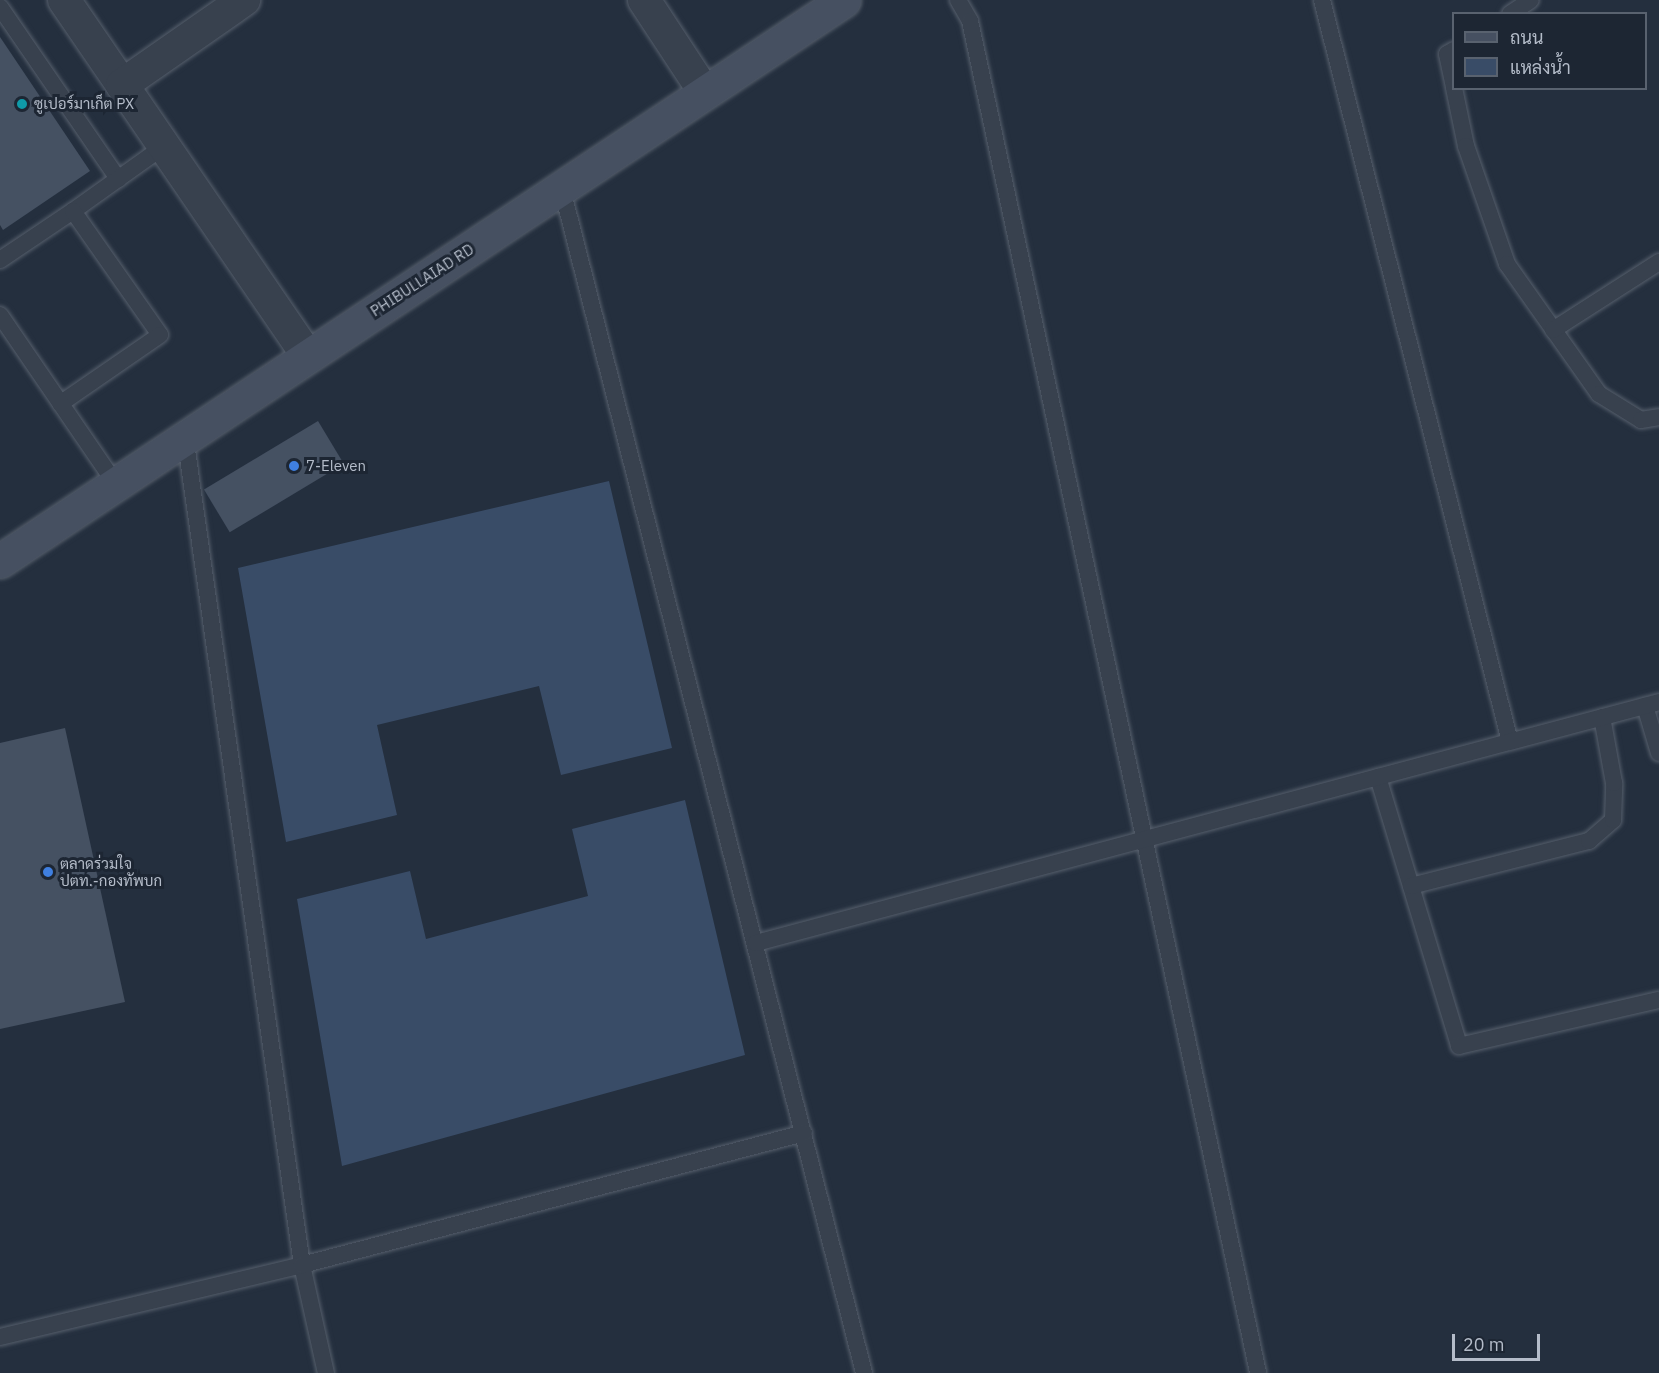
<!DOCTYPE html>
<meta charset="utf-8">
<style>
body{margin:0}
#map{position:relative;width:1659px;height:1373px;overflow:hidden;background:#242f3e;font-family:"IBM Plex Sans",Sarabun,sans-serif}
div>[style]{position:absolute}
.water>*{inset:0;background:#394c67}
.building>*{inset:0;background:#455162;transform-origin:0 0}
.roads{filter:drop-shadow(0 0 2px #565f6c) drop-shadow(0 0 2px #565f6c)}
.lane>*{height:16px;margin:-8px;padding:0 8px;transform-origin:8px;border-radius:8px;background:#38414e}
.street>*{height:32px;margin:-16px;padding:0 16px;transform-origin:16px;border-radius:16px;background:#38414e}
.secondary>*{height:33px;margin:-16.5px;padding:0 16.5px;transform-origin:16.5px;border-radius:16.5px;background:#465061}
.dots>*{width:16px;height:16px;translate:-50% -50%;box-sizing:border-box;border:3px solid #1d2633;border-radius:50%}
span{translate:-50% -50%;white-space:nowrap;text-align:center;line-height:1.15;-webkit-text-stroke:6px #1d2633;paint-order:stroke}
.poi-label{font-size:15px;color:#b4bcc9}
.left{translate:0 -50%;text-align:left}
.street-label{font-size:15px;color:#b4bcc9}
.legend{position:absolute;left:1452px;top:12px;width:195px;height:78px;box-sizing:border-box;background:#1d2633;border:2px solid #59626f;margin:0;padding:8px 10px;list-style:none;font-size:18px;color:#b4bcc9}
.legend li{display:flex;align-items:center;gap:12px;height:30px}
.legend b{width:30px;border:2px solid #59626f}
.scale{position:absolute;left:1452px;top:1334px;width:88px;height:27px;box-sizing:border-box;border:3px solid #b4bcc9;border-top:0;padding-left:8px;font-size:18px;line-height:21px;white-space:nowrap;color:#b4bcc9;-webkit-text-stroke:4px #1d2633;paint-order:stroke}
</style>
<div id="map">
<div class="water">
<i style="clip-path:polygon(609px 481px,672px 748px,561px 775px,539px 686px,377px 725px,397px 815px,286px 842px,238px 568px)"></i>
<i style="clip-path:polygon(685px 800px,745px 1055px,342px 1166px,297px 899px,410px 871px,426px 939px,588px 896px,572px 829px)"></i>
</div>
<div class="building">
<i style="clip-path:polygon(0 37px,90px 171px,3px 230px,0 225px)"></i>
<i style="left:318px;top:421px;width:50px;height:133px;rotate:59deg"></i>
<i style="clip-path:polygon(65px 728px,125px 1002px,0 1029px,0 743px)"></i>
</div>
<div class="roads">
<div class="lane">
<i style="left:958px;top:0;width:24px;rotate:60deg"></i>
<i style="left:970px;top:21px;width:1382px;rotate:77.97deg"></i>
<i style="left:1322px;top:0;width:765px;rotate:75.78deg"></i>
<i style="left:0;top:7px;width:209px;rotate:55.5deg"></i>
<i style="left:1510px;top:14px;width:25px;rotate:-34deg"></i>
<i style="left:1454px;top:50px;width:8px;rotate:150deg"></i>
<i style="left:1447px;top:54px;width:33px;rotate:78deg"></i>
<i style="left:1454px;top:88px;width:59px;rotate:78.3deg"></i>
<i style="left:1466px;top:146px;width:125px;rotate:70.8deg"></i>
<i style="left:1507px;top:264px;width:159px;rotate:54.7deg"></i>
<i style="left:1599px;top:394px;width:49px;rotate:31.8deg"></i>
<i style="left:1641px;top:420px;width:18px;rotate:-9deg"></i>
<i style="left:562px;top:189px;width:1222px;rotate:75.69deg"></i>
<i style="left:73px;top:211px;width:112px;rotate:-35.5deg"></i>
<i style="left:0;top:260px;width:88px;rotate:-33.9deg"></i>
<i style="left:73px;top:211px;width:151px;rotate:54.9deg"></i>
<i style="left:160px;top:335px;width:121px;rotate:145.4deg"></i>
<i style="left:0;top:315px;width:204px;rotate:55.6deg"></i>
<i style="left:1553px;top:330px;width:126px;rotate:-32.7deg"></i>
<i style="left:185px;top:436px;width:837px;rotate:81.97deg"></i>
<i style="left:302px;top:1265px;width:111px;rotate:77.5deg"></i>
<i style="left:1645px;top:706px;width:49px;rotate:73.4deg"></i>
<i style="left:1378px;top:777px;width:281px;rotate:73.2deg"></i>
<i style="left:1459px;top:1046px;width:205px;rotate:-13deg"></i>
<i style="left:1411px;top:886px;width:184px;rotate:-14.2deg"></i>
<i style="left:1589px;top:841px;width:32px;rotate:-41deg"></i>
<i style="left:1613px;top:820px;width:37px;rotate:-88deg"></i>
<i style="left:1614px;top:783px;width:67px;rotate:-100.3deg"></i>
<i style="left:756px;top:943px;width:935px;rotate:-14.94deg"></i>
<i style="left:0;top:1337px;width:310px;rotate:-13.4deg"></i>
<i style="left:302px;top:1265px;width:519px;rotate:-14.73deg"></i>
</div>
<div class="street">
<i style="left:64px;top:0;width:430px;rotate:55.6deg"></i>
<i style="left:644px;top:0;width:111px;rotate:56.7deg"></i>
<i style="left:122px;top:85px;width:149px;rotate:-34.9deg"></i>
</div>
<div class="secondary">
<i style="left:0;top:561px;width:1013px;rotate:-33.61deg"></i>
</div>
</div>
<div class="dots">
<i style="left:22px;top:104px;background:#0f9aa8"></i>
<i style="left:294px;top:466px;background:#3f7fe0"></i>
<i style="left:48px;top:872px;background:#3f7fe0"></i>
</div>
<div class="poi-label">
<span class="left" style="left:34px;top:104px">ซูเปอร์มาเก็ต PX</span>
<span class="left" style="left:306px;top:466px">7-Eleven</span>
<span class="left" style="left:60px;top:872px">ตลาดร่วมใจ<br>ปตท.-กองทัพบก</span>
</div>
<div class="street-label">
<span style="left:422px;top:280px;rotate:-33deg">PHIBULLAIAD RD</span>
</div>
<ul class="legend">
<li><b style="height:8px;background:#465061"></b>ถนน</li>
<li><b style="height:16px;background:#394c67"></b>แหล่งน้ำ</li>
</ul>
<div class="scale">20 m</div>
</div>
